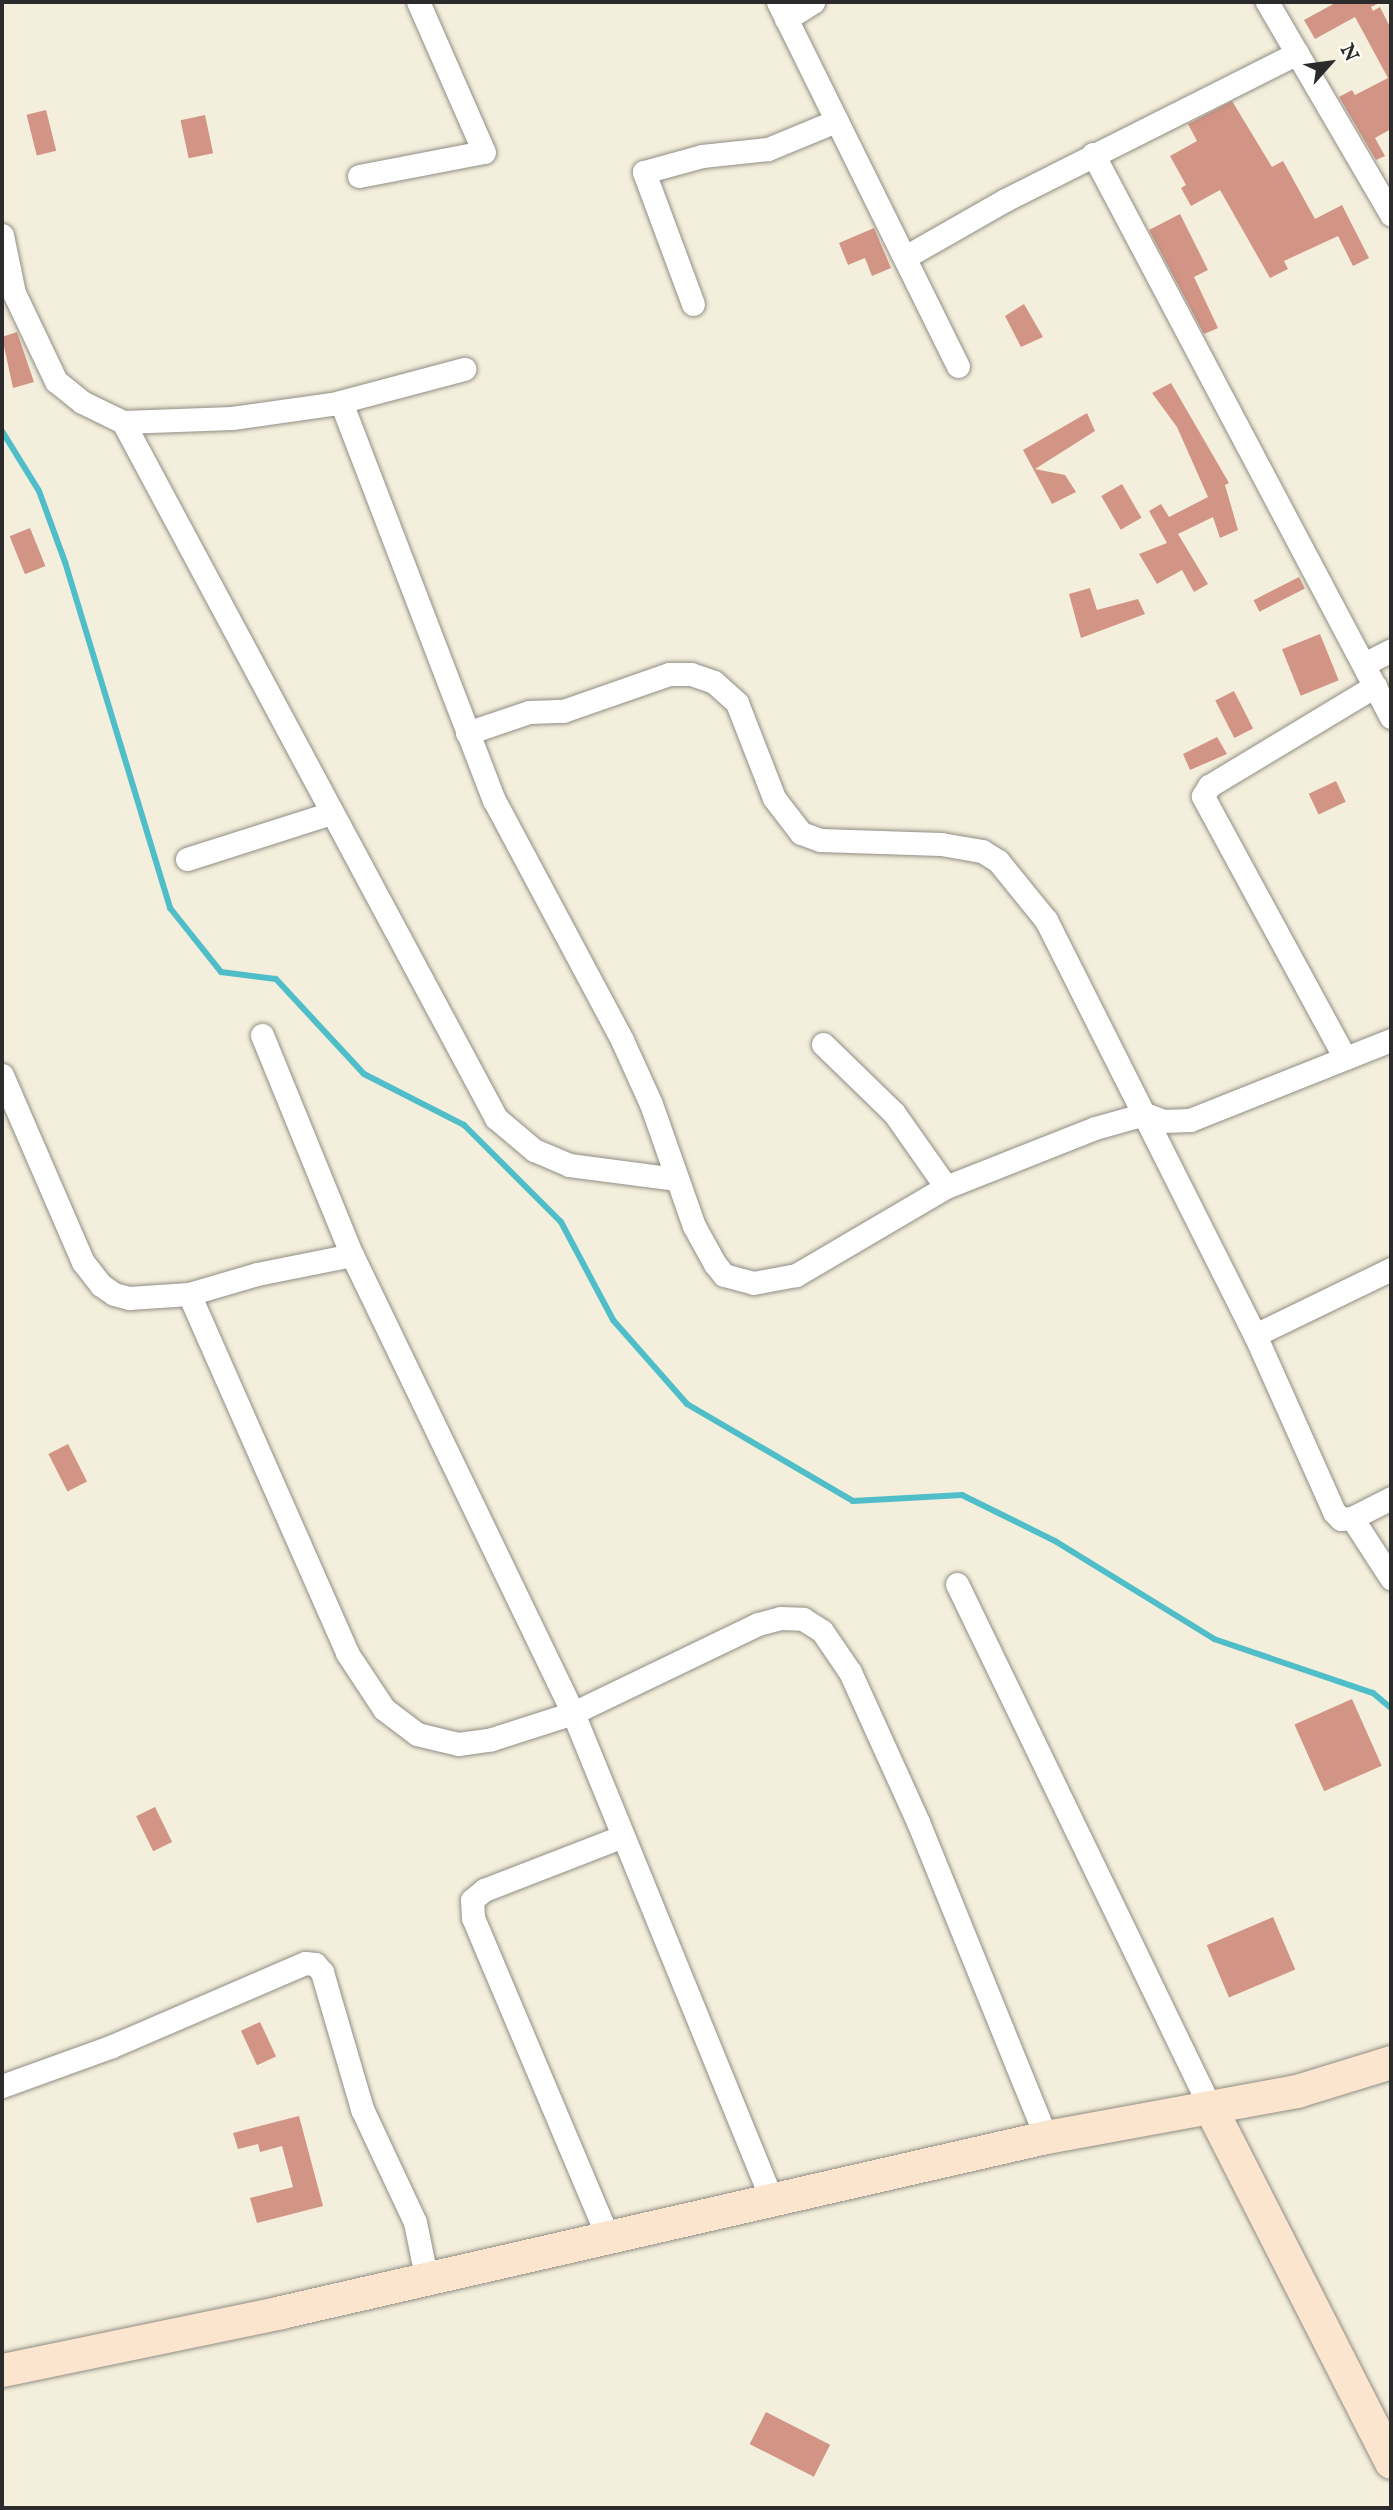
<!DOCTYPE html>
<style>
body{margin:0}
#map{position:relative;width:1393px;height:2510px;overflow:hidden;background:#f4efdc;font-family:"IM FELL English",serif}
div>[style]{position:absolute}
.stream>*{height:6px;margin:-3px;padding:0 3px;transform-origin:3px;border-radius:3px;background:#50bec9}
.building>*{inset:0;background:#d29484;transform-origin:0 0}
.roads{filter:drop-shadow(0 0 2px #908d84) drop-shadow(0 0 2px #908d84)}
.street>*{height:23px;margin:-11.5px;padding:0 11.5px;transform-origin:11.5px;border-radius:11.5px;background:#fff}
.secondary>*{height:33px;margin:-16.5px;padding:0 16.5px;transform-origin:16.5px;border-radius:16.5px;background:#fce5cf}
span{translate:-50% -50%;white-space:nowrap;text-align:center;line-height:1.15;-webkit-text-stroke:5px #fdfcf7;paint-order:stroke}
.frame{position:absolute;inset:0;border:4px solid #2b2b2b;pointer-events:none}
.north{position:absolute;left:1295px;top:28px;width:70px;height:70px;-webkit-text-stroke:5px #fdfcf7;paint-order:stroke;rotate:62deg;font-size:19px;font-weight:700;line-height:28px;text-align:center;color:#2b2b2b}
.north::after{content:'';display:block;margin:auto;width:24px;height:32px;background:#2b2b2b;clip-path:polygon(50% 0,100% 100%,50% 72%,0 100%)}
</style>
<div id="map">
<div class="stream">
<i style="left:2px;top:431px;width:70px;rotate:58.3deg"></i>
<i style="left:39px;top:491px;width:76px;rotate:69.9deg"></i>
<i style="left:65px;top:562px;width:362px;rotate:73.1deg"></i>
<i style="left:170px;top:908px;width:82px;rotate:51.4deg"></i>
<i style="left:221px;top:972px;width:55px;rotate:7.3deg"></i>
<i style="left:276px;top:979px;width:129px;rotate:47.2deg"></i>
<i style="left:364px;top:1074px;width:112px;rotate:27deg"></i>
<i style="left:464px;top:1125px;width:137px;rotate:45deg"></i>
<i style="left:561px;top:1222px;width:111px;rotate:62deg"></i>
<i style="left:613px;top:1320px;width:112px;rotate:48.6deg"></i>
<i style="left:687px;top:1404px;width:192px;rotate:30.3deg"></i>
<i style="left:853px;top:1501px;width:109px;rotate:-3.2deg"></i>
<i style="left:962px;top:1495px;width:104px;rotate:26.3deg"></i>
<i style="left:1055px;top:1541px;width:187px;rotate:31.6deg"></i>
<i style="left:1214px;top:1639px;width:168px;rotate:18.8deg"></i>
<i style="left:1373px;top:1693px;width:23px;rotate:40deg"></i>
</div>
<div class="building">
<i style="clip-path:polygon(1337px 2px,1381px 2px,1371px 7px,1373px 11px,1380px 7px,1391px 29px,1391px 129px,1375px 138px,1385px 156px,1376px 160px,1339px 97px,1352px 90px,1355px 95px,1388px 78px,1355px 17px,1315px 39px,1304px 20px)"></i>
<i style="clip-path:polygon(1232px 101px,1272px 167px,1283px 161px,1315px 219px,1342px 205px,1369px 258px,1353px 266px,1338px 236px,1284px 261px,1288px 269px,1270px 278px,1220px 190px,1191px 206px,1181px 188px,1186px 185px,1170px 156px,1197px 141px,1188px 124px)"></i>
<i style="left:46px;top:110px;width:42px;height:20px;rotate:76deg"></i>
<i style="left:205px;top:115px;width:39px;height:25px;rotate:78deg"></i>
<i style="clip-path:polygon(1180px 214px,1208px 270px,1194px 277px,1218px 328px,1204px 334px,1149px 230px)"></i>
<i style="clip-path:polygon(874px 228px,891px 268px,872px 276px,865px 258px,848px 265px,839px 243px)"></i>
<i style="clip-path:polygon(1024px 304px,1043px 337px,1021px 347px,1005px 316px)"></i>
<i style="clip-path:polygon(17px 332px,34px 382px,13px 388px,2px 337px)"></i>
<i style="clip-path:polygon(1171px 383px,1229px 483px,1225px 485px,1238px 530px,1220px 538px,1213px 517px,1178px 534px,1208px 584px,1194px 592px,1182px 570px,1157px 584px,1139px 554px,1167px 543px,1149px 511px,1161px 504px,1169px 517px,1208px 497px,1177px 427px,1152px 393px)"></i>
<i style="clip-path:polygon(1087px 413px,1095px 431px,1035px 469px,1065px 475px,1076px 492px,1052px 504px,1023px 450px)"></i>
<i style="left:1122px;top:484px;width:39px;height:24px;rotate:60deg"></i>
<i style="left:30px;top:528px;width:41px;height:22px;rotate:68deg"></i>
<i style="left:1299px;top:577px;width:13px;height:51px;rotate:63deg"></i>
<i style="clip-path:polygon(1090px 588px,1097px 610px,1138px 599px,1145px 614px,1081px 638px,1069px 594px)"></i>
<i style="left:1320px;top:634px;width:50px;height:41px;rotate:68deg"></i>
<i style="left:1234px;top:691px;width:42px;height:21px;rotate:63deg"></i>
<i style="clip-path:polygon(1217px 737px,1227px 754px,1190px 770px,1183px 754px)"></i>
<i style="left:1336px;top:781px;width:23px;height:30px;rotate:65deg"></i>
<i style="left:68px;top:1444px;width:42px;height:22px;rotate:63deg"></i>
<i style="left:1352px;top:1699px;width:73px;height:63px;rotate:66deg"></i>
<i style="left:155px;top:1807px;width:39px;height:21px;rotate:64deg"></i>
<i style="left:1273px;top:1917px;width:57px;height:72px;rotate:67deg"></i>
<i style="left:260px;top:2022px;width:38px;height:21px;rotate:65deg"></i>
<i style="clip-path:polygon(299px 2116px,323px 2206px,257px 2223px,250px 2198px,293px 2187px,282px 2146px,260px 2152px,258px 2144px,238px 2149px,233px 2133px)"></i>
<i style="left:766px;top:2412px;width:72px;height:36px;rotate:27deg"></i>
</div>
<div class="roads">
<div class="street">
<i style="left:778px;top:2px;width:406px;rotate:63.7deg"></i>
<i style="left:1267px;top:2px;width:246px;rotate:59.7deg"></i>
<i style="left:786px;top:19px;width:32px;rotate:-32deg"></i>
<i style="left:1093px;top:154px;width:637px;rotate:62.11deg"></i>
<i style="left:359px;top:176px;width:127px;rotate:-10.9deg"></i>
<i style="left:484px;top:152px;width:164px;rotate:-113.7deg"></i>
<i style="left:2px;top:235px;width:59px;rotate:78.3deg"></i>
<i style="left:14px;top:293px;width:98px;rotate:64.5deg"></i>
<i style="left:56px;top:381px;width:33px;rotate:39deg"></i>
<i style="left:82px;top:402px;width:46px;rotate:26deg"></i>
<i style="left:123px;top:422px;width:109px;rotate:-2.1deg"></i>
<i style="left:232px;top:418px;width:101px;rotate:-8deg"></i>
<i style="left:332px;top:404px;width:137px;rotate:-14.9deg"></i>
<i style="left:907px;top:256px;width:113px;rotate:-29.7deg"></i>
<i style="left:1005px;top:200px;width:327px;rotate:-26.7deg"></i>
<i style="left:693px;top:304px;width:141px;rotate:-110.4deg"></i>
<i style="left:644px;top:172px;width:60px;rotate:-15.4deg"></i>
<i style="left:702px;top:156px;width:66px;rotate:-6.1deg"></i>
<i style="left:768px;top:149px;width:74px;rotate:-22.4deg"></i>
<i style="left:341px;top:402px;width:426px;rotate:69deg"></i>
<i style="left:494px;top:800px;width:272px;rotate:61.9deg"></i>
<i style="left:622px;top:1040px;width:70px;rotate:65.6deg"></i>
<i style="left:651px;top:1104px;width:129px;rotate:70.6deg"></i>
<i style="left:694px;top:1226px;width:43px;rotate:61.1deg"></i>
<i style="left:715px;top:1264px;width:14px;rotate:51deg"></i>
<i style="left:724px;top:1275px;width:30px;rotate:15deg"></i>
<i style="left:753px;top:1283px;width:44px;rotate:-10.5deg"></i>
<i style="left:796px;top:1275px;width:174px;rotate:-30.4deg"></i>
<i style="left:123px;top:422px;width:790px;rotate:61.81deg"></i>
<i style="left:496px;top:1118px;width:50px;rotate:40.1deg"></i>
<i style="left:534px;top:1150px;width:38px;rotate:23deg"></i>
<i style="left:569px;top:1165px;width:109px;rotate:7.4deg"></i>
<i style="left:1364px;top:664px;width:30px;rotate:-27deg"></i>
<i style="left:467px;top:733px;width:65px;rotate:-18.7deg"></i>
<i style="left:529px;top:712px;width:34px;rotate:-2deg"></i>
<i style="left:563px;top:711px;width:112px;rotate:-19.2deg"></i>
<i style="left:669px;top:674px;width:22px"></i>
<i style="left:691px;top:674px;width:24px;rotate:19deg"></i>
<i style="left:714px;top:682px;width:31px;rotate:42deg"></i>
<i style="left:737px;top:703px;width:102px;rotate:68.7deg"></i>
<i style="left:774px;top:798px;width:44px;rotate:52.4deg"></i>
<i style="left:801px;top:833px;width:20px;rotate:20deg"></i>
<i style="left:820px;top:840px;width:121px;rotate:1.9deg"></i>
<i style="left:941px;top:844px;width:42px;rotate:9.7deg"></i>
<i style="left:982px;top:851px;width:19px;rotate:32deg"></i>
<i style="left:998px;top:861px;width:76px;rotate:50.9deg"></i>
<i style="left:1046px;top:920px;width:465px;rotate:63.3deg"></i>
<i style="left:1255px;top:1335px;width:194px;rotate:65.9deg"></i>
<i style="left:1334px;top:1512px;width:10px;rotate:45deg"></i>
<i style="left:1341px;top:1519px;width:11px;rotate:-5deg"></i>
<i style="left:1352px;top:1518px;width:44px;rotate:-27.1deg"></i>
<i style="left:187px;top:859px;width:151px;rotate:-17.7deg"></i>
<i style="left:262px;top:1035px;width:238px;rotate:67.8deg"></i>
<i style="left:823px;top:1044px;width:99px;rotate:44.2deg"></i>
<i style="left:894px;top:1113px;width:90px;rotate:54.9deg"></i>
<i style="left:946px;top:1187px;width:160px;rotate:-21.6deg"></i>
<i style="left:1095px;top:1128px;width:52px;rotate:-15.6deg"></i>
<i style="left:1145px;top:1114px;width:19px;rotate:21deg"></i>
<i style="left:1163px;top:1121px;width:27px;rotate:-2deg"></i>
<i style="left:1190px;top:1120px;width:216px;rotate:-21.7deg"></i>
<i style="left:1345px;top:1058px;width:298px;rotate:-118.5deg"></i>
<i style="left:1203px;top:796px;width:12px;rotate:-59deg"></i>
<i style="left:1209px;top:786px;width:194px;rotate:-31.1deg"></i>
<i style="left:2px;top:1075px;width:204px;rotate:66.6deg"></i>
<i style="left:83px;top:1262px;width:29px;rotate:52deg"></i>
<i style="left:101px;top:1285px;width:16px;rotate:35deg"></i>
<i style="left:114px;top:1294px;width:16px;rotate:15deg"></i>
<i style="left:129px;top:1298px;width:60px;rotate:-3.8deg"></i>
<i style="left:189px;top:1294px;width:71px;rotate:-16.4deg"></i>
<i style="left:257px;top:1274px;width:97px;rotate:-11.3deg"></i>
<i style="left:352px;top:1255px;width:509px;rotate:64.24deg"></i>
<i style="left:573px;top:1713px;width:524px;rotate:67.79deg"></i>
<i style="left:189px;top:1294px;width:392px;rotate:66.2deg"></i>
<i style="left:347px;top:1653px;width:67px;rotate:56.5deg"></i>
<i style="left:384px;top:1709px;width:41px;rotate:37.1deg"></i>
<i style="left:417px;top:1734px;width:42px;rotate:13.7deg"></i>
<i style="left:458px;top:1744px;width:34px;rotate:-8deg"></i>
<i style="left:492px;top:1739px;width:85px;rotate:-17.8deg"></i>
<i style="left:573px;top:1713px;width:205px;rotate:-25.7deg"></i>
<i style="left:758px;top:1624px;width:23px;rotate:-15deg"></i>
<i style="left:780px;top:1618px;width:23px;rotate:2deg"></i>
<i style="left:803px;top:1619px;width:22px;rotate:32deg"></i>
<i style="left:822px;top:1631px;width:50px;rotate:55.7deg"></i>
<i style="left:850px;top:1672px;width:165px;rotate:65.6deg"></i>
<i style="left:918px;top:1822px;width:340px;rotate:67.9deg"></i>
<i style="left:1255px;top:1335px;width:151px;rotate:-25.9deg"></i>
<i style="left:1352px;top:1518px;width:72px;rotate:57deg"></i>
<i style="left:957px;top:1584px;width:583px;rotate:64.18deg"></i>
<i style="left:2px;top:2086px;width:115px;rotate:-19.9deg"></i>
<i style="left:110px;top:2047px;width:212px;rotate:-23.3deg"></i>
<i style="left:305px;top:1963px;width:10px;rotate:6deg"></i>
<i style="left:315px;top:1964px;width:11px;rotate:49deg"></i>
<i style="left:322px;top:1972px;width:143px;rotate:73.7deg"></i>
<i style="left:362px;top:2109px;width:125px;rotate:64.9deg"></i>
<i style="left:415px;top:2222px;width:55px;rotate:78.5deg"></i>
<i style="left:607px;top:2235px;width:344px;rotate:-112.9deg"></i>
<i style="left:473px;top:1918px;width:18px;rotate:-93deg"></i>
<i style="left:472px;top:1900px;width:16px;rotate:-40deg"></i>
<i style="left:484px;top:1890px;width:149px;rotate:-21.2deg"></i>
</div>
<div class="secondary">
<i style="left:1211px;top:2109px;width:396px;rotate:63deg"></i>
<i style="left:2px;top:2370px;width:285px;rotate:-11.7deg"></i>
<i style="left:281px;top:2312px;width:785px;rotate:-12.89deg"></i>
<i style="left:1046px;top:2137px;width:255px;rotate:-10.4deg"></i>
<i style="left:1297px;top:2091px;width:98px;rotate:-17.1deg"></i>
</div>
</div>
<div class="frame"></div>
<div class="north">N</div>
</div>
